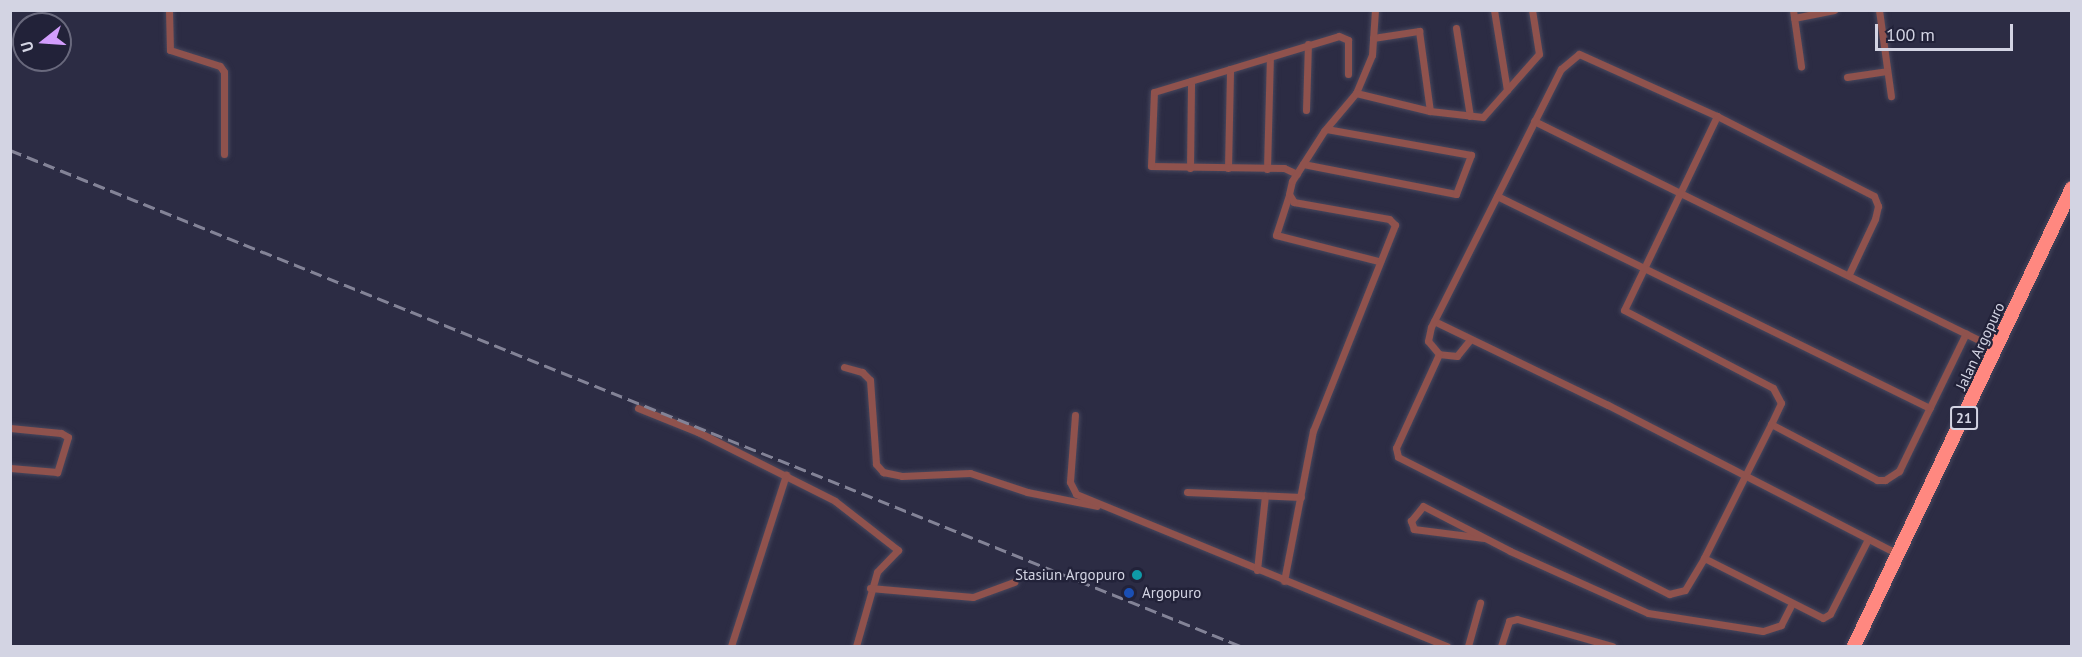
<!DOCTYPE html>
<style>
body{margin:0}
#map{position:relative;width:2082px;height:657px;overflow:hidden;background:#2c2c44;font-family:"PT Sans",sans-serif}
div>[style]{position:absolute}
.roads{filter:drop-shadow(0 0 2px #47475d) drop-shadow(0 0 2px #47475d)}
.street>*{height:7px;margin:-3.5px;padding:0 3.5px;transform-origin:3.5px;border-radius:3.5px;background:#8f524d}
.highway>*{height:14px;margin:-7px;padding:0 7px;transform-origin:7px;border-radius:7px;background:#ff8880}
.rail>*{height:3px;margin-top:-1.5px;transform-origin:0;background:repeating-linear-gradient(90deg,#838397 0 12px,transparent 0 18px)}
.dots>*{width:16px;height:16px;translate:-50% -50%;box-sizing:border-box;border:3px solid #222239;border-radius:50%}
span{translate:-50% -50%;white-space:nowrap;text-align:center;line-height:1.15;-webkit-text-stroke:4.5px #222239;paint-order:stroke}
.shield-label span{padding:2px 4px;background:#222239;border:2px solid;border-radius:4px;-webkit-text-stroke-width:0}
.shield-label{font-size:14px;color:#d3d4e3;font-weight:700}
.street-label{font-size:15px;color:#d3d4e3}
.poi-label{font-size:15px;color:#d3d4e3}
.right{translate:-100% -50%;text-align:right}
.left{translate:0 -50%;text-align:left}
.frame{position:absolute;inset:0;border:12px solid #d3d4e3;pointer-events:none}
.north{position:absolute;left:12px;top:12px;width:60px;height:60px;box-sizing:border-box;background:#222239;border:2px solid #69697d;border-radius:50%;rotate:253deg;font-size:16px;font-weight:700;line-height:24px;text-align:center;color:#d3d4e3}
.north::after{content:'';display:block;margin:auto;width:21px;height:27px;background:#d29dfd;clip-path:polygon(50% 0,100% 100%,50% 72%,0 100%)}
.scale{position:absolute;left:1875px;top:24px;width:138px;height:27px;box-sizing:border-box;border:3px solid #d3d4e3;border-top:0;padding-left:8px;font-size:18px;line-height:21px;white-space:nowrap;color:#d3d4e3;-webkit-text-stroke:4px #222239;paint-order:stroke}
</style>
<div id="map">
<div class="roads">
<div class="street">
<i style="left:169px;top:10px;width:40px;rotate:88.6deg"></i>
<i style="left:170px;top:50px;width:52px;rotate:17.7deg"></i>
<i style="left:220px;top:66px;width:7px;rotate:56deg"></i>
<i style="left:224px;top:72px;width:82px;rotate:90deg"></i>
<i style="left:1494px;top:10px;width:81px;rotate:80.8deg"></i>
<i style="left:1793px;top:10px;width:57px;rotate:81.9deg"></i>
<i style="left:1879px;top:10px;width:87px;rotate:82.1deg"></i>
<i style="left:1794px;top:18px;width:41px;rotate:-11.3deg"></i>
<i style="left:1456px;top:28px;width:89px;rotate:81deg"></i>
<i style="left:1373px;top:38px;width:47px;rotate:-8.7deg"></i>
<i style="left:1419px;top:31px;width:81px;rotate:82.2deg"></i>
<i style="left:1847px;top:77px;width:40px;rotate:-8.5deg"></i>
<i style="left:1356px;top:93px;width:41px;rotate:-67.2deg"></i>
<i style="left:1372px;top:55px;width:45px;rotate:-86.2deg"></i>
<i style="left:1306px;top:110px;width:66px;rotate:-88.3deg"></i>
<i style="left:1717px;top:116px;width:215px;rotate:115.6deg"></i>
<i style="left:1624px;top:310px;width:168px;rotate:27.6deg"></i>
<i style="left:1773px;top:388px;width:17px;rotate:62deg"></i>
<i style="left:1781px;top:403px;width:23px;rotate:115deg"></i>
<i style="left:1771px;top:424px;width:120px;rotate:27.8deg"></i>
<i style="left:1877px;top:480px;width:8px"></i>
<i style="left:1885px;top:480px;width:17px;rotate:-33deg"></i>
<i style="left:1899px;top:471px;width:153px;rotate:-64.1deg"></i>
<i style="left:1534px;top:121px;width:516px;rotate:26.22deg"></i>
<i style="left:1303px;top:164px;width:156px;rotate:11.1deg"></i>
<i style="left:1456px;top:194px;width:42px;rotate:-69deg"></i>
<i style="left:1471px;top:155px;width:147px;rotate:-169.8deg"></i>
<i style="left:1190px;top:168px;width:87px;rotate:-89.3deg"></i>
<i style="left:1228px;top:168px;width:99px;rotate:-88.8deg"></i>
<i style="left:1267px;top:169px;width:112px;rotate:-88.5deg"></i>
<i style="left:1297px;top:174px;width:14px;rotate:-155deg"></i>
<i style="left:1284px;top:168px;width:133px;rotate:-179.1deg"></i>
<i style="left:1151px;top:166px;width:74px;rotate:-87.7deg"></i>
<i style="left:1154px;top:92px;width:193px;rotate:-16.8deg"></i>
<i style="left:1339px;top:36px;width:10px;rotate:24deg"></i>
<i style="left:1348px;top:40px;width:34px;rotate:90deg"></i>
<i style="left:1289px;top:195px;width:42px;rotate:108deg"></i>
<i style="left:1276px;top:235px;width:105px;rotate:14.3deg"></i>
<i style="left:1497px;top:196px;width:482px;rotate:26.1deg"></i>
<i style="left:1434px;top:321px;width:193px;rotate:25.8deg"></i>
<i style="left:1608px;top:405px;width:326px;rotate:27.2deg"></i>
<i style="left:1469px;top:341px;width:19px;rotate:129deg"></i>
<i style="left:1457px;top:356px;width:18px;rotate:-174deg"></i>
<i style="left:1439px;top:354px;width:103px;rotate:114.6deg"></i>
<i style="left:1396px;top:448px;width:9px;rotate:77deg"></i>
<i style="left:1398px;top:457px;width:304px;rotate:26.8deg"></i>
<i style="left:1669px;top:594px;width:16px;rotate:-14deg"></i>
<i style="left:1685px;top:590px;width:37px;rotate:-59deg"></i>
<i style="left:1704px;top:558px;width:150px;rotate:-63.4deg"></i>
<i style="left:1439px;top:354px;width:17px;rotate:-130deg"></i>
<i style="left:1428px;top:341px;width:14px;rotate:-78deg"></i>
<i style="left:1431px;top:327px;width:289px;rotate:-63.3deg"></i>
<i style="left:1561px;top:69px;width:23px;rotate:-40deg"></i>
<i style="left:1579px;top:54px;width:151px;rotate:24.2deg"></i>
<i style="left:1717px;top:116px;width:176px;rotate:27deg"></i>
<i style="left:1874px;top:196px;width:11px;rotate:68deg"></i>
<i style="left:1878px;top:206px;width:13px;rotate:103deg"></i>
<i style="left:1875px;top:219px;width:61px;rotate:115.3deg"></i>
<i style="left:844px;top:367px;width:19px;rotate:16deg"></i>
<i style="left:862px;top:372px;width:11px;rotate:45deg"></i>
<i style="left:870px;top:380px;width:84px;rotate:85.9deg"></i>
<i style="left:876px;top:464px;width:11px;rotate:49deg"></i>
<i style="left:883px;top:472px;width:19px;rotate:12deg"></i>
<i style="left:902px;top:476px;width:68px;rotate:-2.5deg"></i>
<i style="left:970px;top:473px;width:60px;rotate:18.4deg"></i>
<i style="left:1027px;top:492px;width:71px;rotate:11.3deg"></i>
<i style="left:638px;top:408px;width:65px;rotate:21.8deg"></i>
<i style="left:698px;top:432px;width:153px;rotate:26.7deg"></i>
<i style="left:835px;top:501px;width:80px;rotate:37.9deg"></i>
<i style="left:898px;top:550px;width:30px;rotate:134deg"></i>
<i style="left:877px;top:572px;width:77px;rotate:105.8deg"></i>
<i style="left:1075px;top:415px;width:67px;rotate:94.3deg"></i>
<i style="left:1070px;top:482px;width:13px;rotate:63deg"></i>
<i style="left:1076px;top:494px;width:401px;rotate:22.3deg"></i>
<i style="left:10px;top:428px;width:51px;rotate:5.6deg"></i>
<i style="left:61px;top:433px;width:8px;rotate:30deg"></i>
<i style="left:68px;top:437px;width:37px;rotate:107deg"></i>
<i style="left:57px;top:472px;width:47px;rotate:-175.1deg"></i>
<i style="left:1187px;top:492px;width:114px;rotate:2.5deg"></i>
<i style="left:1484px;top:538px;width:71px;rotate:-172.7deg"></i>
<i style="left:1414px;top:529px;width:9px;rotate:-111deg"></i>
<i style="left:1411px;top:521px;width:19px;rotate:-51deg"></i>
<i style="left:1423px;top:506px;width:98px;rotate:27.3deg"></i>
<i style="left:1510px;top:551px;width:151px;rotate:24.2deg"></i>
<i style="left:1648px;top:613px;width:116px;rotate:8.9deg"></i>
<i style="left:1763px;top:631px;width:19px;rotate:-18deg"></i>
<i style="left:1781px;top:625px;width:22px;rotate:-63deg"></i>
<i style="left:1704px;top:558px;width:133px;rotate:26.8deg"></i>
<i style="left:1823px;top:618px;width:8px;rotate:-30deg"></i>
<i style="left:1830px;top:614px;width:84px;rotate:-63.1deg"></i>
<i style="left:1257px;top:570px;width:75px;rotate:-83.9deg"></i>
<i style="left:1284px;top:581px;width:153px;rotate:-79.1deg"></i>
<i style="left:1313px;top:431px;width:222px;rotate:-68.3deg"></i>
<i style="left:1395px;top:225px;width:8px;rotate:-135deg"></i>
<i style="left:1389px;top:219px;width:97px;rotate:-169.9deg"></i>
<i style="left:1294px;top:202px;width:9px;rotate:-122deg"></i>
<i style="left:1289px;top:194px;width:13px;rotate:-77deg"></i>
<i style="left:1292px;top:181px;width:59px;rotate:-57.4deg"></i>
<i style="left:1324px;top:131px;width:50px;rotate:-49.9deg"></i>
<i style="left:1356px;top:93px;width:76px;rotate:13.7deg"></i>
<i style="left:1430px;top:111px;width:53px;rotate:6.5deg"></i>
<i style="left:1483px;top:117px;width:84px;rotate:-48.4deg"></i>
<i style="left:1539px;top:54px;width:45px;rotate:-99deg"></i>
<i style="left:870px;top:588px;width:103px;rotate:5deg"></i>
<i style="left:973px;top:597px;width:44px;rotate:-20.1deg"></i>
<i style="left:731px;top:646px;width:180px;rotate:-72.2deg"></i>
<i style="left:1468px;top:646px;width:45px;rotate:-74.4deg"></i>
<i style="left:1501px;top:646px;width:26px;rotate:-72deg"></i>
<i style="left:1509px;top:621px;width:8px;rotate:-14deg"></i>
<i style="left:1517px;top:619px;width:99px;rotate:15.9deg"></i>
</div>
<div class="highway">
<i style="left:1854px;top:646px;width:507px;rotate:-64.55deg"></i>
</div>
</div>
<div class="rail">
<i style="left:10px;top:150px;width:1327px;rotate:21.95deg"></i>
</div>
<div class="dots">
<i style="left:1137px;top:575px;background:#0f9aa8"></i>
<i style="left:1129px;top:593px;background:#1a4fb4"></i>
</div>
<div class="shield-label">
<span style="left:1964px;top:418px">21</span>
</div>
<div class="street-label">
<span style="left:1980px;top:346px;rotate:-65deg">Jalan Argopuro</span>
</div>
<div class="poi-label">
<span class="right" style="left:1125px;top:575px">Stasiun Argopuro</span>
<span class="left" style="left:1142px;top:593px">Argopuro</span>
</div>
<div class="frame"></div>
<div class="north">U</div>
<div class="scale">100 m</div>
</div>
